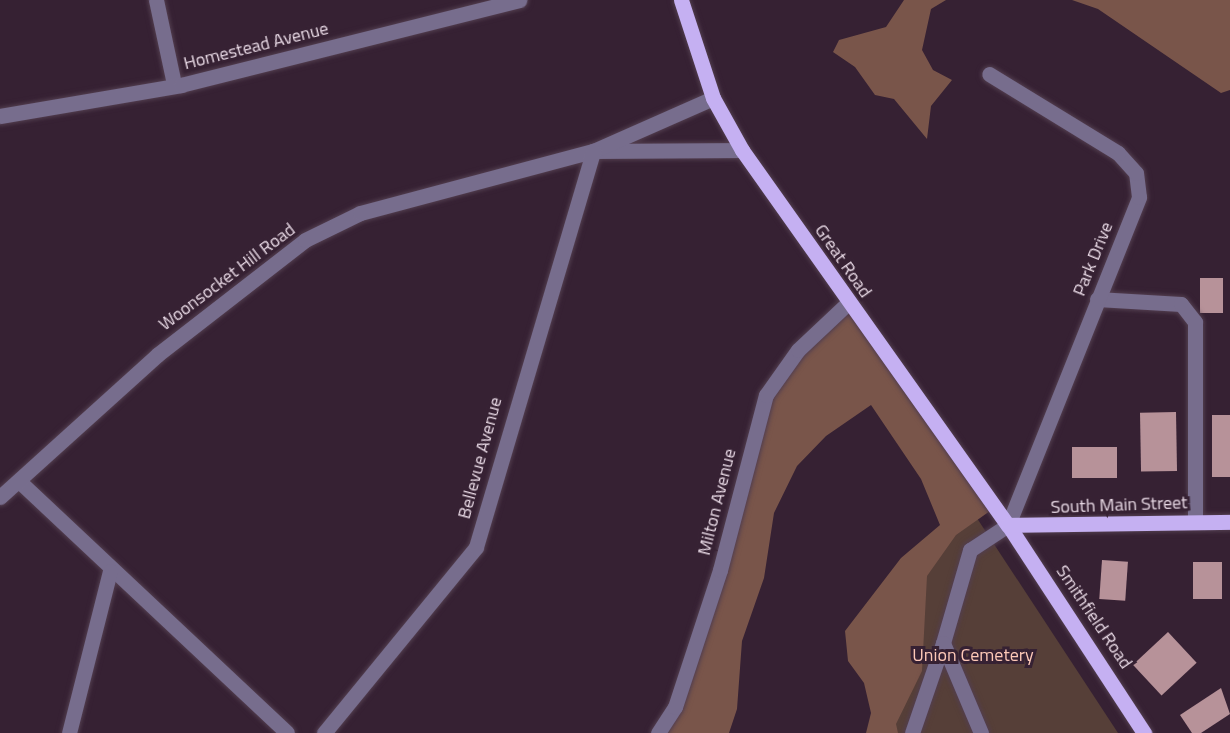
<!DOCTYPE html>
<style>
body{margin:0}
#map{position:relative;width:1230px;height:733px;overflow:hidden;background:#362133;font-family:"Titillium Web",sans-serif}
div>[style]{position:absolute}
.green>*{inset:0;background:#563f38}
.forest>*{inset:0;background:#79554a}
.building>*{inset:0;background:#b79299;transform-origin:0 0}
.roads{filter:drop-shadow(0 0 2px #523e4f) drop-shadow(0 0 2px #523e4f)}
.minor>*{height:15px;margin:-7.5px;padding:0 7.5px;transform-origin:7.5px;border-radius:7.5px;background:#776d8d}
.major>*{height:15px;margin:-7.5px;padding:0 7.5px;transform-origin:7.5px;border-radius:7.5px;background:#c5b0f2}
span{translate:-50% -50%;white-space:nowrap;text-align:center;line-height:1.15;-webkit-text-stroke:6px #362133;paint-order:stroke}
.street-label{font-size:18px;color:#e8d9e5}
.park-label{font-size:18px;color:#fec9b8}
</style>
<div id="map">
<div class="green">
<i style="clip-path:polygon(969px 506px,1118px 733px,867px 733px,880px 676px,927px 553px)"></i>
</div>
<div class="forest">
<i style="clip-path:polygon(904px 0,946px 0,931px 9px,922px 50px,933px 70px,952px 80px,931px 106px,927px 139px,894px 99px,875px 95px,855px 67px,833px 52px,839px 40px,886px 27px)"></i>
<i style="clip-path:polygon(1072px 0,1230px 0,1230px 90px,1221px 93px,1098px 9px)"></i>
<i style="clip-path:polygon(849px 310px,990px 511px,956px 535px,927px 576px,922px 671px,896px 724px,898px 733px,866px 733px,871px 713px,864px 683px,848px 661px,845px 631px,901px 558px,940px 525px,921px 479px,871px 405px,826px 436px,797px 466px,774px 513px,764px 578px,742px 641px,737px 709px,729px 733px,656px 733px,674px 709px,770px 388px)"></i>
</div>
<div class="building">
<i style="left:1200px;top:278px;width:23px;height:35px"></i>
<i style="left:1176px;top:412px;width:59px;height:36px;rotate:89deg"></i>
<i style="left:1230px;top:415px;width:62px;height:18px;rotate:90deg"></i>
<i style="left:1072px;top:447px;width:45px;height:31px"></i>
<i style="left:1102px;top:560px;width:26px;height:39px;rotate:4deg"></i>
<i style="left:1193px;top:562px;width:29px;height:37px"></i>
<i style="left:1168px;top:632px;width:42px;height:48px;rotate:47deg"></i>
<i style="clip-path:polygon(1221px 688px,1230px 714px,1201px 733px,1192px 733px,1180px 715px)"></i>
</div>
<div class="roads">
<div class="minor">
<i style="left:156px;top:0;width:86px;rotate:77.9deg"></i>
<i style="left:0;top:116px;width:184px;rotate:-9.7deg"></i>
<i style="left:181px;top:85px;width:349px;rotate:-14.1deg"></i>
<i style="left:599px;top:151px;width:143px;rotate:-0.4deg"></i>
<i style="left:1097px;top:299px;width:84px;rotate:3.4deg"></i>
<i style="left:1181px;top:304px;width:23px;rotate:52deg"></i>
<i style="left:1195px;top:322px;width:200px;rotate:90deg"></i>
<i style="left:20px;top:482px;width:366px;rotate:43.2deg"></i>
<i style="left:0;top:497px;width:212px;rotate:-42.1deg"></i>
<i style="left:157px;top:355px;width:187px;rotate:-37.8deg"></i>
<i style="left:305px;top:240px;width:61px;rotate:-26.1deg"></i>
<i style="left:360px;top:213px;width:241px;rotate:-14.9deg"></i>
<i style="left:593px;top:151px;width:131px;rotate:-23.8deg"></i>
<i style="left:943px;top:643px;width:97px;rotate:-73.8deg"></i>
<i style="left:970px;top:550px;width:45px;rotate:-33.3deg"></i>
<i style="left:1008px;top:525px;width:353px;rotate:-68.2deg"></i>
<i style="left:1139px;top:197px;width:24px;rotate:-97deg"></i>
<i style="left:1136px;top:173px;width:27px;rotate:-132deg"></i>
<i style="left:1118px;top:153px;width:151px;rotate:-148.5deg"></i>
<i style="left:69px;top:733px;width:167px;rotate:-75.8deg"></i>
<i style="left:324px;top:733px;width:240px;rotate:-50.7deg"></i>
<i style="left:476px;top:547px;width:413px;rotate:-73.5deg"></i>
<i style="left:658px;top:733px;width:31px;rotate:-57deg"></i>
<i style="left:675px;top:707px;width:144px;rotate:-71.8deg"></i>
<i style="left:720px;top:570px;width:181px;rotate:-75.3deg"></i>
<i style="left:766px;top:395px;width:55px;rotate:-54.6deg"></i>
<i style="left:798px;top:350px;width:70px;rotate:-43.3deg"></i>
<i style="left:912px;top:733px;width:95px;rotate:-71deg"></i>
<i style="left:943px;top:643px;width:98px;rotate:67.1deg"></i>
</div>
<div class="major">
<i style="left:681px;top:0;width:103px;rotate:71.9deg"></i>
<i style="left:713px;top:98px;width:60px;rotate:60.9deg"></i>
<i style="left:742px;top:150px;width:460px;rotate:54.7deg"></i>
<i style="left:1008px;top:525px;width:249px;rotate:56.8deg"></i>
<i style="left:1008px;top:525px;width:222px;rotate:-0.8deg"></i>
</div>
</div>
<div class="street-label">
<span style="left:256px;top:46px;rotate:-14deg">Homestead Avenue</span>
<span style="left:1093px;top:259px;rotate:-68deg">Park Drive</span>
<span style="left:843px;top:261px;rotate:55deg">Great Road</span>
<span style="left:227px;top:277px;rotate:-37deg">Woonsocket Hill Road</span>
<span style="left:480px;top:458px;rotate:-75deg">Bellevue Avenue</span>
<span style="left:717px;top:502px;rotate:-76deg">Milton Avenue</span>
<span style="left:1119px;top:505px;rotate:-2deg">South Main Street</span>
<span style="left:1094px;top:617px;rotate:56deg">Smithfield Road</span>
</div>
<div class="park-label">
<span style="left:973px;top:655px">Union Cemetery</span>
</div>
</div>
